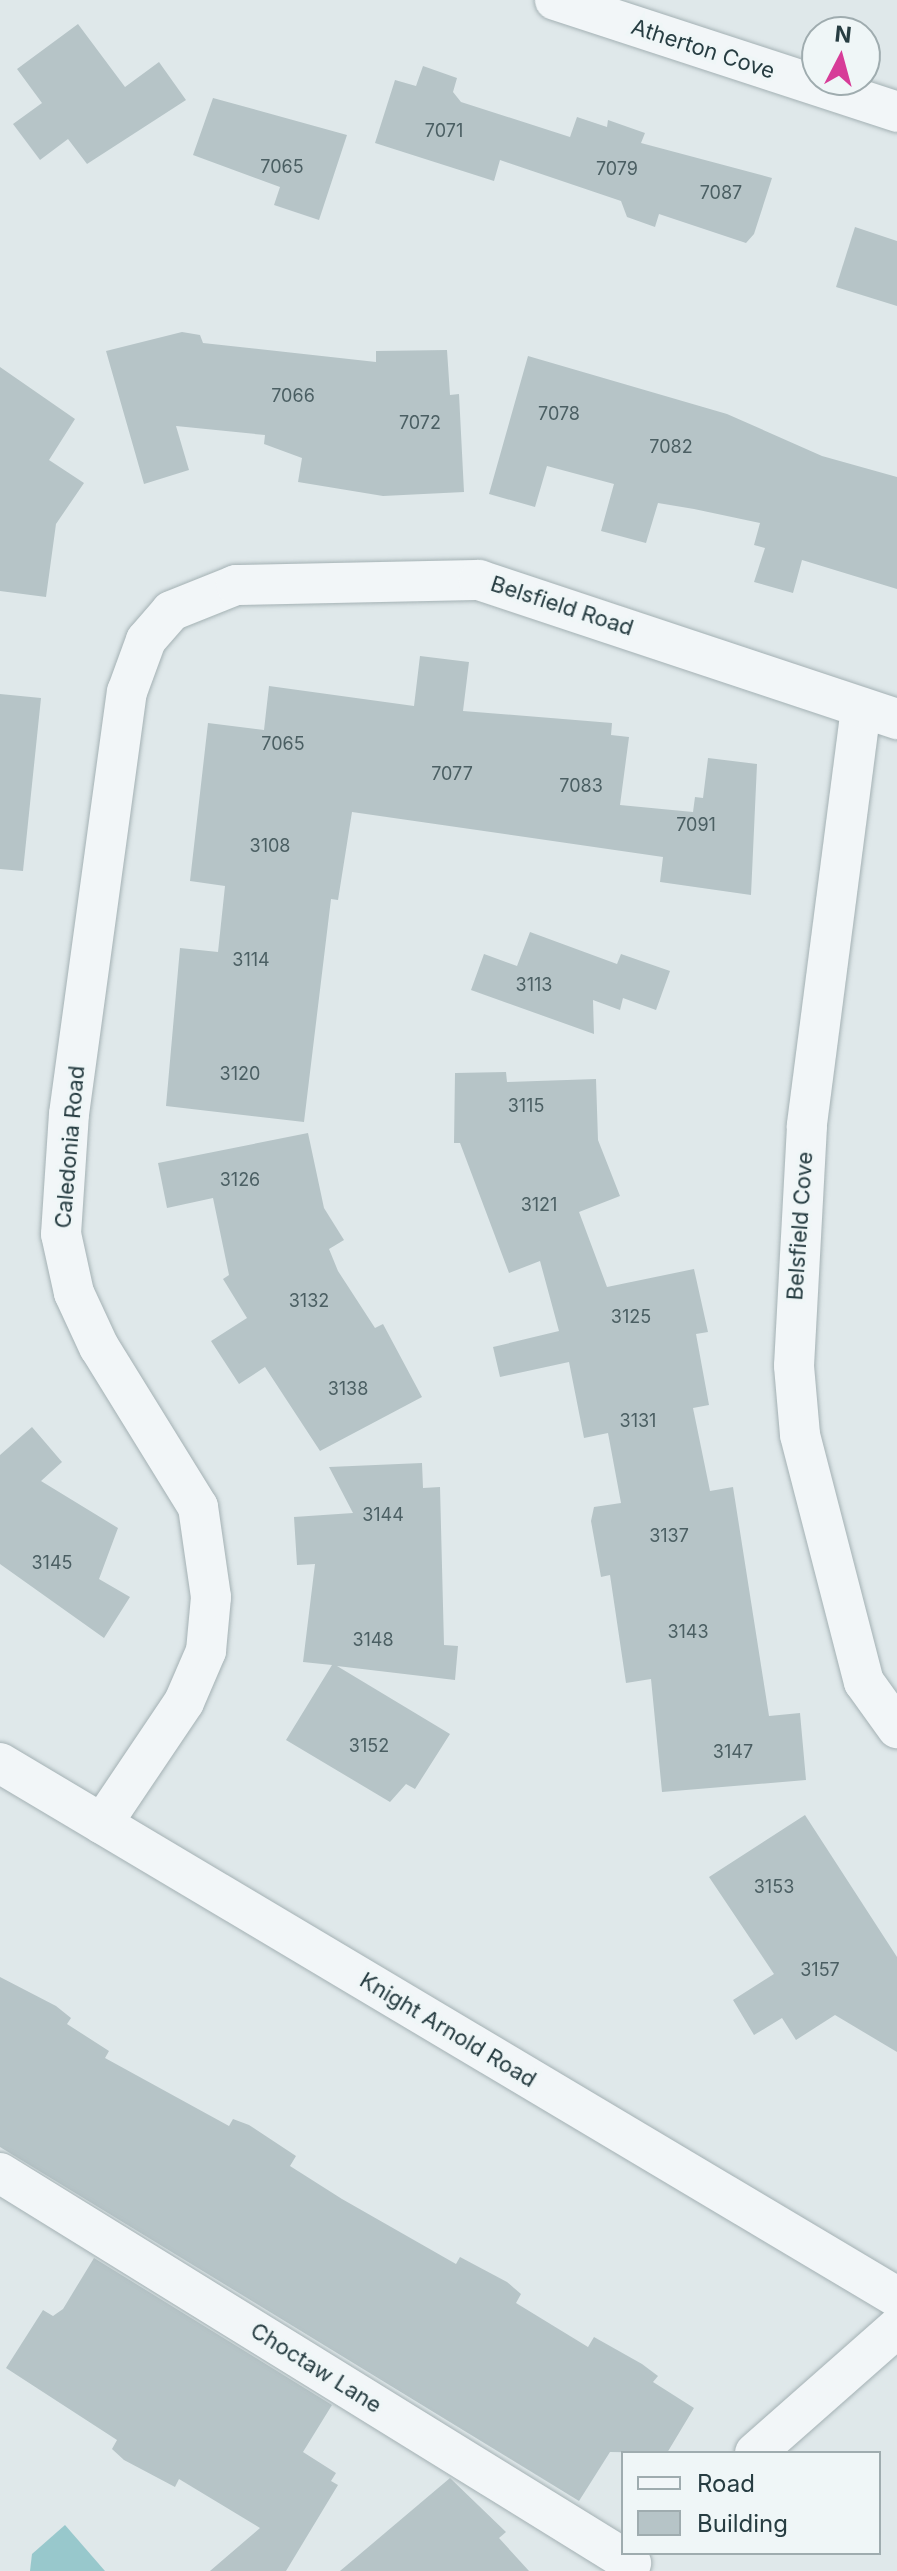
<!DOCTYPE html>
<style>
body{margin:0}
#map{position:relative;width:897px;height:2571px;overflow:hidden;background:#dfe8ea;font-family:Inter,sans-serif}
div>[style]{position:absolute}
.water>*{inset:0;background:#98c8cc}
.building>*{inset:0;background:#b6c4c7}
.roads{filter:drop-shadow(0 0 2px #a4b1b4) drop-shadow(0 0 2px #a4b1b4)}
.street>*{height:40px;margin:-20px;padding:0 20px;transform-origin:20px;border-radius:20px;background:#f2f6f8}
span{translate:-50% -50%;white-space:nowrap;text-align:center;line-height:1.15;-webkit-text-stroke:7px #eff6f7;paint-order:stroke}
.number-label{font-size:18px;color:#4b5f63}
.number-label span{-webkit-text-stroke-width:0}
.street-label{font-size:22px;color:#273d42}
.legend{position:absolute;left:621px;top:2451px;width:260px;height:104px;box-sizing:border-box;background:#eff6f7;border:2px solid #9facaf;margin:0;padding:10px 14px;list-style:none;font-size:24px;color:#273d42}
.legend li{display:flex;align-items:center;gap:16px;height:40px}
.legend b{width:40px;border:2px solid #9facaf}
.north{position:absolute;left:801px;top:16px;width:80px;height:80px;box-sizing:border-box;background:#eff6f7;border:2px solid #9facaf;border-radius:50%;rotate:6deg;font-size:22px;font-weight:700;line-height:32px;text-align:center;color:#273d42}
.north::after{content:'';display:block;margin:auto;width:28px;height:36px;background:#d73c98;clip-path:polygon(50% 0,100% 100%,50% 72%,0 100%)}
</style>
<div id="map">
<div class="water">
<i style="clip-path:polygon(65px 2525px,105px 2571px,30px 2571px,32px 2554px)"></i>
</div>
<div class="building">
<i style="clip-path:polygon(78px 24px,125px 87px,159px 62px,186px 100px,87px 164px,68px 139px,40px 160px,13px 124px,42px 103px,17px 69px)"></i>
<i style="clip-path:polygon(423px 66px,457px 78px,453px 92px,461px 102px,570px 137px,577px 117px,607px 127px,608px 120px,645px 133px,641px 143px,772px 178px,754px 234px,746px 243px,659px 214px,655px 227px,627px 217px,621px 201px,500px 160px,494px 181px,375px 143px,395px 80px,416px 86px)"></i>
<i style="clip-path:polygon(213px 98px,347px 135px,319px 220px,274px 205px,280px 187px,193px 155px)"></i>
<i style="clip-path:polygon(855px 227px,897px 241px,897px 306px,836px 287px)"></i>
<i style="clip-path:polygon(182px 332px,200px 335px,203px 343px,376px 362px,376px 351px,447px 350px,450px 395px,459px 394px,464px 492px,383px 496px,298px 482px,302px 458px,264px 444px,265px 435px,176px 426px,189px 470px,144px 484px,106px 351px)"></i>
<i style="clip-path:polygon(528px 356px,727px 414px,822px 456px,897px 477px,897px 589px,802px 560px,793px 593px,754px 582px,765px 548px,754px 545px,760px 523px,694px 509px,658px 503px,646px 543px,601px 531px,614px 484px,547px 466px,535px 507px,489px 494px)"></i>
<i style="clip-path:polygon(0 367px,75px 419px,49px 460px,84px 483px,56px 524px,46px 597px,0 591px)"></i>
<i style="clip-path:polygon(420px 656px,469px 662px,463px 711px,612px 723px,611px 735px,629px 737px,620px 805px,693px 812px,695px 797px,703px 798px,708px 758px,757px 764px,751px 895px,660px 882px,663px 857px,352px 812px,338px 900px,331px 899px,304px 1122px,166px 1106px,180px 948px,218px 952px,225px 886px,190px 881px,208px 723px,264px 730px,269px 686px,414px 706px)"></i>
<i style="clip-path:polygon(0 694px,41px 698px,23px 871px,0 869px)"></i>
<i style="clip-path:polygon(530px 932px,617px 964px,621px 954px,670px 971px,656px 1010px,623px 998px,620px 1010px,593px 1000px,594px 1034px,471px 990px,484px 954px,517px 966px)"></i>
<i style="clip-path:polygon(506px 1072px,507px 1082px,596px 1079px,598px 1140px,620px 1196px,579px 1212px,607px 1287px,694px 1269px,708px 1332px,696px 1334px,709px 1405px,693px 1408px,710px 1491px,733px 1487px,769px 1716px,800px 1713px,806px 1780px,662px 1792px,651px 1679px,626px 1683px,610px 1575px,601px 1577px,591px 1521px,594px 1507px,621px 1503px,608px 1433px,584px 1438px,569px 1362px,500px 1377px,493px 1347px,559px 1331px,540px 1261px,509px 1273px,460px 1143px,454px 1143px,455px 1073px)"></i>
<i style="clip-path:polygon(308px 1133px,324px 1208px,344px 1240px,329px 1249px,338px 1271px,375px 1328px,383px 1324px,422px 1397px,320px 1451px,265px 1367px,239px 1384px,211px 1341px,247px 1318px,223px 1279px,229px 1275px,213px 1198px,167px 1208px,158px 1163px)"></i>
<i style="clip-path:polygon(32px 1427px,62px 1462px,41px 1481px,118px 1528px,99px 1579px,130px 1597px,104px 1638px,0 1564px,0 1455px)"></i>
<i style="clip-path:polygon(422px 1463px,423px 1488px,440px 1487px,444px 1645px,458px 1646px,455px 1680px,337px 1666px,450px 1734px,415px 1789px,406px 1784px,390px 1802px,286px 1740px,332px 1665px,303px 1662px,315px 1564px,297px 1565px,294px 1517px,353px 1513px,329px 1467px)"></i>
<i style="clip-path:polygon(805px 1815px,897px 1957px,897px 2052px,835px 2015px,796px 2040px,782px 2018px,754px 2035px,733px 2000px,774px 1974px,709px 1877px)"></i>
<i style="clip-path:polygon(0 1977px,56px 2006px,71px 2018px,67px 2024px,109px 2051px,105px 2058px,229px 2126px,233px 2119px,249px 2125px,296px 2156px,290px 2166px,342px 2199px,456px 2264px,460px 2257px,507px 2282px,521px 2294px,516px 2303px,588px 2347px,594px 2337px,642px 2364px,658px 2376px,653px 2382px,694px 2408px,667px 2453px,610px 2452px,579px 2501px,0 2147px)"></i>
<i style="clip-path:polygon(94px 2258px,332px 2405px,303px 2452px,336px 2473px,331px 2481px,338px 2485px,286px 2571px,210px 2571px,260px 2528px,179px 2479px,175px 2487px,124px 2460px,112px 2449px,117px 2440px,6px 2368px,43px 2310px,53px 2316px,63px 2309px)"></i>
<i style="clip-path:polygon(450px 2478px,506px 2532px,499px 2538px,529px 2571px,340px 2571px)"></i>
</div>
<div class="roads">
<div class="street">
<i style="left:555px;top:0;width:360px;rotate:18.1deg"></i>
<i style="left:861px;top:708px;width:421px;rotate:97.4deg"></i>
<i style="left:807px;top:1126px;width:240px;rotate:93.1deg"></i>
<i style="left:794px;top:1366px;width:69px;rotate:85deg"></i>
<i style="left:800px;top:1435px;width:255px;rotate:75.5deg"></i>
<i style="left:864px;top:1682px;width:57px;rotate:54.3deg"></i>
<i style="left:0;top:1763px;width:1044px;rotate:30.77deg"></i>
<i style="left:102px;top:1824px;width:147px;rotate:-56.1deg"></i>
<i style="left:184px;top:1702px;width:56px;rotate:-66.7deg"></i>
<i style="left:206px;top:1651px;width:54px;rotate:-84.7deg"></i>
<i style="left:211px;top:1597px;width:91px;rotate:-98.2deg"></i>
<i style="left:198px;top:1507px;width:188px;rotate:-121.7deg"></i>
<i style="left:99px;top:1347px;width:60px;rotate:-114.8deg"></i>
<i style="left:74px;top:1293px;width:60px;rotate:-102.4deg"></i>
<i style="left:61px;top:1234px;width:120px;rotate:-86.2deg"></i>
<i style="left:69px;top:1114px;width:426px;rotate:-82.2deg"></i>
<i style="left:127px;top:692px;width:55px;rotate:-69.9deg"></i>
<i style="left:146px;top:640px;width:38px;rotate:-49deg"></i>
<i style="left:171px;top:611px;width:70px;rotate:-21.8deg"></i>
<i style="left:236px;top:585px;width:243px;rotate:-1.2deg"></i>
<i style="left:479px;top:580px;width:441px;rotate:18.4deg"></i>
<i style="left:0;top:2173px;width:742px;rotate:31.72deg"></i>
<i style="left:755px;top:2453px;width:189px;rotate:-41.4deg"></i>
</div>
</div>
<div class="number-label">
<span style="left:444px;top:131px">7071</span>
<span style="left:282px;top:167px">7065</span>
<span style="left:617px;top:169px">7079</span>
<span style="left:721px;top:193px">7087</span>
<span style="left:293px;top:396px">7066</span>
<span style="left:559px;top:414px">7078</span>
<span style="left:420px;top:423px">7072</span>
<span style="left:671px;top:447px">7082</span>
<span style="left:283px;top:744px">7065</span>
<span style="left:452px;top:774px">7077</span>
<span style="left:581px;top:786px">7083</span>
<span style="left:696px;top:825px">7091</span>
<span style="left:270px;top:846px">3108</span>
<span style="left:251px;top:960px">3114</span>
<span style="left:534px;top:985px">3113</span>
<span style="left:240px;top:1074px">3120</span>
<span style="left:526px;top:1106px">3115</span>
<span style="left:240px;top:1180px">3126</span>
<span style="left:539px;top:1205px">3121</span>
<span style="left:309px;top:1301px">3132</span>
<span style="left:631px;top:1317px">3125</span>
<span style="left:348px;top:1389px">3138</span>
<span style="left:638px;top:1421px">3131</span>
<span style="left:383px;top:1515px">3144</span>
<span style="left:669px;top:1536px">3137</span>
<span style="left:52px;top:1563px">3145</span>
<span style="left:688px;top:1632px">3143</span>
<span style="left:373px;top:1640px">3148</span>
<span style="left:369px;top:1746px">3152</span>
<span style="left:733px;top:1752px">3147</span>
<span style="left:774px;top:1887px">3153</span>
<span style="left:820px;top:1970px">3157</span>
</div>
<div class="street-label">
<span style="left:703px;top:49px;rotate:18deg">Atherton Cove</span>
<span style="left:562px;top:606px;rotate:18deg">Belsfield Road</span>
<span style="left:70px;top:1147px;rotate:-85deg">Caledonia Road</span>
<span style="left:800px;top:1226px;rotate:-86deg">Belsfield Cove</span>
<span style="left:448px;top:2030px;rotate:31deg">Knight Arnold Road</span>
<span style="left:316px;top:2368px;rotate:32deg">Choctaw Lane</span>
</div>
<ul class="legend">
<li><b style="height:10px;background:#f2f6f8"></b>Road</li>
<li><b style="height:22px;background:#b6c4c7"></b>Building</li>
</ul>
<div class="north">N</div>
</div>
